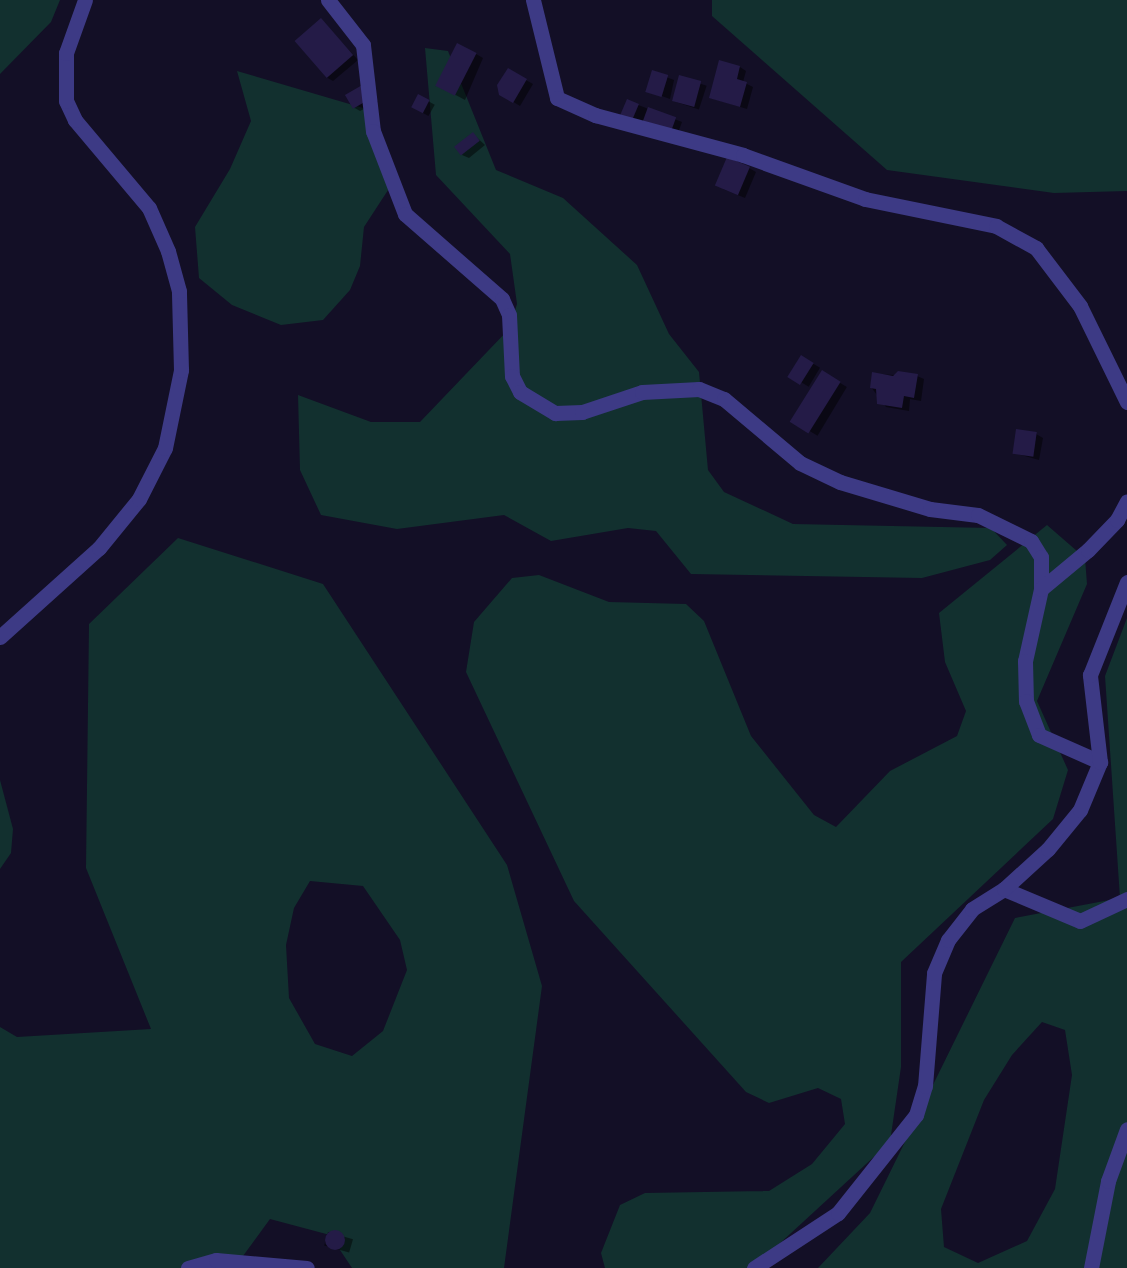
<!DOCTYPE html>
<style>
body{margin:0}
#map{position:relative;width:1127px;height:1268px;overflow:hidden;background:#130f26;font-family:Karla,sans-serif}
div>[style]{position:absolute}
.green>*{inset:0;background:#12302f}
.shadow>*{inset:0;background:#0007;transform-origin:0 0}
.building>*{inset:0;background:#241b47;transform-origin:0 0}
.round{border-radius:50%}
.minor>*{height:15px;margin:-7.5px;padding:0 7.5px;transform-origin:7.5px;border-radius:7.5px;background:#3d3a85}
.tertiary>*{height:15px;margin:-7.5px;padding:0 7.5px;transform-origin:7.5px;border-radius:7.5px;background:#3d3a85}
span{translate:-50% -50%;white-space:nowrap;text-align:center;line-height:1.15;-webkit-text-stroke:5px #130f26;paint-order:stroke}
</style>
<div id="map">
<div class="green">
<i style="clip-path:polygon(0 0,60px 0,51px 22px,0 74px)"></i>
<i style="clip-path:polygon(712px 0,1127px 0,1127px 191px,1054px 193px,887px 170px,712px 16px)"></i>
<i style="clip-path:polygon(425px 48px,448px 51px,496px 170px,563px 198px,637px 265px,669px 334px,699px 372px,708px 470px,724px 492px,793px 524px,991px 528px,1007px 545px,990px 560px,922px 578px,691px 574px,656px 531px,628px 528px,551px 541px,504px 515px,397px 529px,321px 515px,300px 470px,298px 395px,371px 422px,420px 422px,509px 329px,517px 304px,510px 254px,436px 175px)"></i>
<i style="clip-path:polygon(237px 71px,370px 110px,392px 184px,364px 227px,360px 266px,350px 290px,323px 320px,281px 325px,232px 305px,199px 278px,195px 227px,230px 169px,251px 121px)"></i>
<i style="clip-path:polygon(1047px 525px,1085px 558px,1087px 584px,1037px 701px,1068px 770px,1053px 819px,901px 962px,901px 1067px,890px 1142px,753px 1268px,605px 1268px,601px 1253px,620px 1205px,645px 1193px,769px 1191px,812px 1164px,845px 1124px,841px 1099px,818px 1088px,769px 1103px,746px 1092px,574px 901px,466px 672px,474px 622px,512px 578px,539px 575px,609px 602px,686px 604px,704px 621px,751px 736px,814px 815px,836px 827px,890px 771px,957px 736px,966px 711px,945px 662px,939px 613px)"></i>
<i style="clip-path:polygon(evenodd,178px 538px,323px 584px,507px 865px,542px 986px,504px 1268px,352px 1268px,330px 1235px,270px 1219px,243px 1256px,243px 1268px,0 1268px,0 1027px,17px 1037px,151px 1029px,86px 868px,89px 624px,178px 538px,310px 881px,363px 886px,400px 940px,407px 970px,383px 1031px,352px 1056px,315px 1044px,289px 998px,286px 945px,294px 908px,310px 881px)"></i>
<i style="clip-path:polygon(evenodd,1127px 618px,1127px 1268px,818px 1268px,870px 1213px,1015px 918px,1120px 898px,1105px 676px,1127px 618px,1042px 1022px,1065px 1030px,1072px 1075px,1055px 1189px,1027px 1241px,978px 1263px,944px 1247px,941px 1209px,984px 1100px,1012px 1055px,1042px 1022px)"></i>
<i style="clip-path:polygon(0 780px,13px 829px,11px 853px,0 869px)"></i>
</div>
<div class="shadow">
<i style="clip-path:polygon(321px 20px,358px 60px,333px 81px,326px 77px)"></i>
<i style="clip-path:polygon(476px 54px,483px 58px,465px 100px,439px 86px)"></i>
<i style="clip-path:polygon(740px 67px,746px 71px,743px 82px,753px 87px,747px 109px,711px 98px)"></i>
<i style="clip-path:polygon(508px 70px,533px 84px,520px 106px,500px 94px)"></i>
<i style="clip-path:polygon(653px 72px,674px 80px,670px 99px,648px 91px)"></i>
<i style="left:680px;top:77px;width:28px;height:25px;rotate:18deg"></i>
<i style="clip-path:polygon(370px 89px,378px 102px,360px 111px,353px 107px)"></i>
<i style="left:419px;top:96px;width:18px;height:13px;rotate:29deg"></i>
<i style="clip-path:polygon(628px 101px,682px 122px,676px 138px,629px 120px)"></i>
<i style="clip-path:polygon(473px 134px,485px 145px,469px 158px,462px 155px)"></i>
<i style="clip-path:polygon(749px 168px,756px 172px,745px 198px,723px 189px)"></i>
<i style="left:802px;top:357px;width:21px;height:22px;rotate:31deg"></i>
<i style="left:822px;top:372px;width:29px;height:57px;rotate:31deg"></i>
<i style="clip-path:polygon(873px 374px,917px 376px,924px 379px,921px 401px,910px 399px,909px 411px,886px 407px,871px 387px)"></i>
<i style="clip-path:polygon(1036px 434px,1043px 438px,1039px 460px,1014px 453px)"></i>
<i style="left:328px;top:1232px;width:26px;height:14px;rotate:16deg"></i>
</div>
<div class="building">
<i style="left:321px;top:18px;width:49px;height:35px;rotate:49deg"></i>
<i style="left:457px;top:43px;width:22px;height:48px;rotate:27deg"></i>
<i style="clip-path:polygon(719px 60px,740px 66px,737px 79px,747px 82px,740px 107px,709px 98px)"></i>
<i style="clip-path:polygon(508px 68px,527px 79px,513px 103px,499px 95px,497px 85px)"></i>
<i style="left:652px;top:70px;width:17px;height:23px;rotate:17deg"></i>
<i style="left:679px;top:75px;width:23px;height:27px;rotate:15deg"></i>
<i style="left:364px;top:84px;width:16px;height:22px;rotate:60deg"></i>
<i style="left:418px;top:94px;width:13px;height:15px;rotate:27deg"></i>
<i style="left:627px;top:99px;width:13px;height:19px;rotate:23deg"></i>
<i style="left:648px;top:107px;width:30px;height:20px;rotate:20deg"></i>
<i style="left:473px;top:132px;width:11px;height:24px;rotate:52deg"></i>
<i style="left:727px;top:157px;width:25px;height:31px;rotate:23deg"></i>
<i style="left:801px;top:355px;width:15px;height:26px;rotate:32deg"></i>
<i style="left:822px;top:370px;width:22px;height:61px;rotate:32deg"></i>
<i style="clip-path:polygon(898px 371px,918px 374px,914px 398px,904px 396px,902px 408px,877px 404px,876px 389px,870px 388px,872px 372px,893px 376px)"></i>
<i style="left:1016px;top:429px;width:21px;height:25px;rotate:8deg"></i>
<i class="round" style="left:325px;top:1230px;width:20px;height:20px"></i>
</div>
<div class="minor">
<i style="left:328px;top:0;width:57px;rotate:52.1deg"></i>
<i style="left:363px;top:45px;width:87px;rotate:83.4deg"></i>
<i style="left:373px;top:131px;width:89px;rotate:68.9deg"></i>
<i style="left:405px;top:214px;width:129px;rotate:41.2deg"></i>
<i style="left:502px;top:299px;width:17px;rotate:66deg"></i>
<i style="left:509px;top:315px;width:61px;rotate:87.2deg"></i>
<i style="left:512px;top:376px;width:18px;rotate:63deg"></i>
<i style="left:520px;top:392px;width:41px;rotate:31deg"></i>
<i style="left:555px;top:413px;width:27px;rotate:-2deg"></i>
<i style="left:582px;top:412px;width:63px;rotate:-18.4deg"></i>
<i style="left:642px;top:392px;width:57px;rotate:-3deg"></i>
<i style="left:699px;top:389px;width:27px;rotate:22deg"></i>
<i style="left:724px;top:399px;width:99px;rotate:40.1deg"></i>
<i style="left:800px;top:463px;width:44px;rotate:25.4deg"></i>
<i style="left:840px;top:482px;width:94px;rotate:16.7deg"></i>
<i style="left:930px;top:509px;width:48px;rotate:7.1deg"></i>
<i style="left:978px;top:515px;width:59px;rotate:26.1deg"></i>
<i style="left:1031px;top:541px;width:19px;rotate:58deg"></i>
<i style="left:1041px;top:557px;width:32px;rotate:90deg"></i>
<i style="left:1041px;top:589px;width:74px;rotate:102.5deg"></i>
<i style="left:1025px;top:661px;width:40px;rotate:88.6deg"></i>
<i style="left:1026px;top:701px;width:36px;rotate:69deg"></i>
<i style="left:1039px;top:735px;width:67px;rotate:23.9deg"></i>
<i style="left:533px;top:0;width:101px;rotate:76.2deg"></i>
<i style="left:557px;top:98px;width:42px;rotate:24.1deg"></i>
<i style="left:595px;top:115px;width:153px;rotate:15.1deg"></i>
<i style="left:743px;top:155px;width:130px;rotate:19.8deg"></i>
<i style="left:865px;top:199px;width:134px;rotate:11.6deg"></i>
<i style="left:996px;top:226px;width:46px;rotate:28.8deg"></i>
<i style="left:1036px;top:248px;width:73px;rotate:52.8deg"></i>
<i style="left:1080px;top:306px;width:107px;rotate:63.9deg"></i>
<i style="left:1041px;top:589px;width:61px;rotate:-39.7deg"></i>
<i style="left:1088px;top:550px;width:42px;rotate:-46deg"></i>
<i style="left:1117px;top:520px;width:21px;rotate:-62deg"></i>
<i style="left:0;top:637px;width:133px;rotate:-42deg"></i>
<i style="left:99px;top:548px;width:63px;rotate:-50.8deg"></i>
<i style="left:139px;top:499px;width:57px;rotate:-63deg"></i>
<i style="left:165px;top:448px;width:80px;rotate:-78.4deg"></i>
<i style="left:181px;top:370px;width:79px;rotate:-91.5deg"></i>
<i style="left:179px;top:291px;width:41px;rotate:-105.4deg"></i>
<i style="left:168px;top:251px;width:47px;rotate:-113.8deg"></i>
<i style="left:149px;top:208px;width:115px;rotate:-130.1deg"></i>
<i style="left:75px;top:120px;width:21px;rotate:-115deg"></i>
<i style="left:66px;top:101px;width:48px;rotate:-90deg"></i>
<i style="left:66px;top:53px;width:56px;rotate:-70.3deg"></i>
<i style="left:1004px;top:889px;width:82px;rotate:22.8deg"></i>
<i style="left:1080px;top:921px;width:52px;rotate:-25.1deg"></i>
<i style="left:188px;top:1268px;width:29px;rotate:-16deg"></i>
<i style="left:216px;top:1260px;width:91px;rotate:5deg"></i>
<i style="left:1091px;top:1268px;width:89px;rotate:-78.9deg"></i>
<i style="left:1108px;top:1181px;width:55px;rotate:-69.9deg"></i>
</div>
<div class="tertiary">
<i style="left:754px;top:1268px;width:100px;rotate:-33.2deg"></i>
<i style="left:838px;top:1213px;width:125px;rotate:-51.5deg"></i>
<i style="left:916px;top:1115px;width:30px;rotate:-73deg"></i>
<i style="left:925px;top:1086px;width:113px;rotate:-85.4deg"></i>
<i style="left:934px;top:973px;width:36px;rotate:-67deg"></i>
<i style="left:948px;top:940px;width:39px;rotate:-52deg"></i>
<i style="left:972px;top:909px;width:38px;rotate:-32deg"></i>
<i style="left:1004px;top:889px;width:59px;rotate:-42.3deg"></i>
<i style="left:1048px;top:849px;width:50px;rotate:-50.6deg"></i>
<i style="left:1080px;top:810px;width:52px;rotate:-67.4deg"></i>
<i style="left:1100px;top:762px;width:88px;rotate:-96.6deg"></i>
<i style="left:1090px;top:675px;width:100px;rotate:-68.3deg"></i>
</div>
</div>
